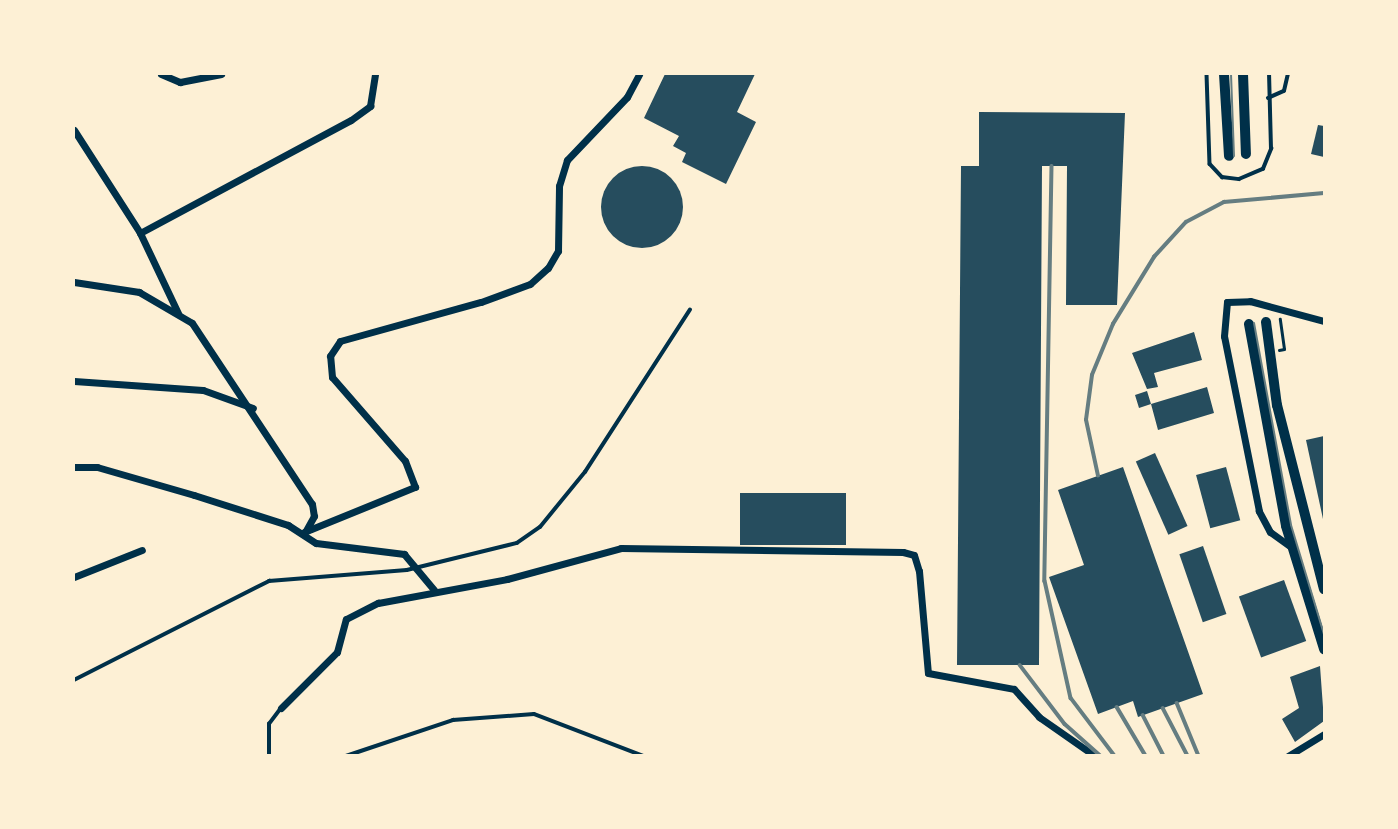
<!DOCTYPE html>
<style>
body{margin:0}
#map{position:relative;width:1398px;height:829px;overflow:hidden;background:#fdf0d5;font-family:"Space Grotesk",sans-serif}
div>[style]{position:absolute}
.building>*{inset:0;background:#264d5e;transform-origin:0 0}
.round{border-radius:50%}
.path>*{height:2.5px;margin:-1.25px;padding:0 1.25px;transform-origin:1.25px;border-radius:1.25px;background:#003049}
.service>*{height:3.5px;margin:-1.75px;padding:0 1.75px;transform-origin:1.75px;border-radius:1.75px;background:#003049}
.minor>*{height:7px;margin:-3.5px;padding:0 3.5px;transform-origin:3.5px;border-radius:3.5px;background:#003049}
.secondary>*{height:10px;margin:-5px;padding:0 5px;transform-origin:5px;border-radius:5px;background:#003049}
.tram>*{height:2px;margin:-1px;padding:0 1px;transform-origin:1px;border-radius:1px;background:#657d81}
.rail>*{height:3.5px;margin:-1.75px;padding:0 1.75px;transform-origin:1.75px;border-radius:1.75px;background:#657d81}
span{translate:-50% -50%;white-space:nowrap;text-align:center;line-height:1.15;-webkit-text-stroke:6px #fdf0d5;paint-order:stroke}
.frame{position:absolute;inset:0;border:75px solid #fdf0d5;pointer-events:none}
</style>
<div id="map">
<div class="building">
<i style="clip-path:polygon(665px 74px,755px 74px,737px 112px,756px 122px,726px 184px,682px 162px,686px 153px,673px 146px,679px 136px,644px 118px)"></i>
<i style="clip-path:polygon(979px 112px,1125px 113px,1117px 305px,1066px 305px,1067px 166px,1042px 166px,1039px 665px,957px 665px,961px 166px,979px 166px)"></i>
<i style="clip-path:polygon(1318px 125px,1324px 126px,1324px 157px,1311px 154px)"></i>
<i class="round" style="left:601px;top:166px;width:82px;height:82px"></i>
<i style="clip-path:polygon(1194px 332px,1202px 360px,1154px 373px,1158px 387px,1147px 389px,1132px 353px)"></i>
<i style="clip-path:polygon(1207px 387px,1214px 413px,1158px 430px,1151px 404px,1139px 408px,1135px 395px,1147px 391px,1151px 404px)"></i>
<i style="clip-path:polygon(1324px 436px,1324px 519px,1323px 519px,1306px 440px)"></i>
<i style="left:1155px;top:453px;width:80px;height:21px;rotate:66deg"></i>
<i style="clip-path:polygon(1123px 467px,1203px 694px,1138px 717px,1133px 701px,1098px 714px,1049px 577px,1084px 565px,1058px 490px)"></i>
<i style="left:1226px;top:467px;width:55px;height:31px;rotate:75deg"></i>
<i style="left:740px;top:493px;width:106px;height:52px"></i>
<i style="left:1203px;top:546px;width:72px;height:25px;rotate:71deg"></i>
<i style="left:1284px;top:580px;width:65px;height:48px;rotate:70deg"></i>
<i style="clip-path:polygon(1320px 666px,1324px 721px,1295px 742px,1282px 719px,1299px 708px,1290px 677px)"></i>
</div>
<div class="path">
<i style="left:1279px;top:350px;width:5px;rotate:-11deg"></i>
<i style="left:1284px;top:349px;width:30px;rotate:-98deg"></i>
</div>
<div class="service">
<i style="left:1207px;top:74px;width:90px;rotate:88.1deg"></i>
<i style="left:1210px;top:164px;width:18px;rotate:47deg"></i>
<i style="left:1222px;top:177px;width:17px;rotate:7deg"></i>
<i style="left:1239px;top:179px;width:26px;rotate:-23deg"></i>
<i style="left:1263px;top:169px;width:22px;rotate:-68deg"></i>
<i style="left:1271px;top:149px;width:75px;rotate:-91.5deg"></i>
<i style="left:1268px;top:98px;width:17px;rotate:-24deg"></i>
<i style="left:1284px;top:91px;width:17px;rotate:-77deg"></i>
<i style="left:74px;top:680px;width:219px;rotate:-26.9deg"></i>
<i style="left:269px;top:581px;width:138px;rotate:-4.6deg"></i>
<i style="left:407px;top:570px;width:113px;rotate:-13.8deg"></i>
<i style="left:517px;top:543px;width:28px;rotate:-35deg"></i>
<i style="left:540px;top:527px;width:71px;rotate:-50.7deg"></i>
<i style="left:585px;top:472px;width:193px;rotate:-57.1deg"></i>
<i style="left:269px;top:756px;width:32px;rotate:-90deg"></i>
<i style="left:269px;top:724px;width:20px;rotate:-53deg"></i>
<i style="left:346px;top:756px;width:113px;rotate:-18.6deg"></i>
<i style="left:453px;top:720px;width:81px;rotate:-4.2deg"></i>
<i style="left:534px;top:714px;width:118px;rotate:20.9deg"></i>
</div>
<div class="minor">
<i style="left:161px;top:74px;width:21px;rotate:23deg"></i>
<i style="left:180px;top:82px;width:42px;rotate:-11deg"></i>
<i style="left:74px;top:130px;width:122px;rotate:57.3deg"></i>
<i style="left:140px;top:233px;width:89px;rotate:64.6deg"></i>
<i style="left:140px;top:233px;width:239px;rotate:-28.2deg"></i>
<i style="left:351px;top:120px;width:24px;rotate:-36deg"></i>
<i style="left:370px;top:106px;width:32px;rotate:-81deg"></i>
<i style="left:74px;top:282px;width:66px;rotate:8.7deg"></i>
<i style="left:139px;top:292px;width:61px;rotate:30.3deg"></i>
<i style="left:192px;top:323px;width:217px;rotate:56.5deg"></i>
<i style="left:312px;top:504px;width:12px;rotate:81deg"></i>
<i style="left:314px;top:516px;width:18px;rotate:119deg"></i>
<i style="left:74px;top:381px;width:129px;rotate:4deg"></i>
<i style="left:203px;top:390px;width:53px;rotate:19.8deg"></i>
<i style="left:74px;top:467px;width:23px"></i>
<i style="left:97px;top:467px;width:101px;rotate:16.1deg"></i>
<i style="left:194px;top:495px;width:99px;rotate:17.7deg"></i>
<i style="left:288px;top:525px;width:33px;rotate:33deg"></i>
<i style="left:316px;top:543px;width:89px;rotate:7.1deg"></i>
<i style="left:404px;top:554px;width:47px;rotate:50.2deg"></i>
<i style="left:304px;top:532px;width:120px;rotate:-22.1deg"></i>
<i style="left:415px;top:487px;width:28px;rotate:-111deg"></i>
<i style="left:405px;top:461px;width:111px;rotate:-131deg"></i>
<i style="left:332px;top:377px;width:21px;rotate:-95deg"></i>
<i style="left:330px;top:356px;width:18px;rotate:-56deg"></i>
<i style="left:340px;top:341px;width:146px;rotate:-15.5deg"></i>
<i style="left:481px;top:302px;width:52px;rotate:-20.2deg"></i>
<i style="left:530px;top:284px;width:24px;rotate:-42deg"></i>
<i style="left:548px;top:268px;width:20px;rotate:-60deg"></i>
<i style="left:558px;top:251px;width:65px;rotate:-89.1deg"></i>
<i style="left:559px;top:186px;width:27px;rotate:-73deg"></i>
<i style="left:567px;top:160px;width:87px;rotate:-46.4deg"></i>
<i style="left:627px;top:97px;width:26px;rotate:-62deg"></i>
<i style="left:1291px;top:547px;width:26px;rotate:-144deg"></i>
<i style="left:1270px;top:532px;width:24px;rotate:-118deg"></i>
<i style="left:1259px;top:511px;width:178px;rotate:-101.3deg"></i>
<i style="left:1224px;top:336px;width:34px;rotate:-85deg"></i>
<i style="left:1227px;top:302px;width:23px;rotate:-2deg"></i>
<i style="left:1250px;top:301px;width:77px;rotate:15.1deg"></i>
<i style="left:74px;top:577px;width:73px;rotate:-21.7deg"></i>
<i style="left:281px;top:708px;width:79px;rotate:-45deg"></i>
<i style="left:337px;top:652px;width:34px;rotate:-75deg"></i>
<i style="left:346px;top:619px;width:36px;rotate:-27deg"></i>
<i style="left:378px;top:603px;width:131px;rotate:-10.5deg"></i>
<i style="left:507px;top:579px;width:118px;rotate:-15.2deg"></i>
<i style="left:621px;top:548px;width:282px;rotate:0.8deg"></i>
<i style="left:903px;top:552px;width:11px;rotate:15deg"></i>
<i style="left:914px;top:555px;width:17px;rotate:73deg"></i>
<i style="left:919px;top:571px;width:102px;rotate:85deg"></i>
<i style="left:928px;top:673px;width:87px;rotate:10.5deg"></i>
<i style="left:1014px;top:689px;width:38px;rotate:48deg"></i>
<i style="left:1039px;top:717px;width:68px;rotate:34.9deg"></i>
<i style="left:1288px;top:756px;width:42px;rotate:-31.4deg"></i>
</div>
<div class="secondary">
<i style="left:1224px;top:74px;width:82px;rotate:86.5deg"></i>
<i style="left:1243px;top:74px;width:80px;rotate:87.9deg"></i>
<i style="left:1266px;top:322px;width:84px;rotate:82.5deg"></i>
<i style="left:1277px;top:405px;width:190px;rotate:75.7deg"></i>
<i style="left:1249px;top:324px;width:205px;rotate:79.6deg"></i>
<i style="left:1286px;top:526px;width:129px;rotate:72.8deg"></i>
</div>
<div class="tram">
<i style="left:1231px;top:74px;width:82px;rotate:87.9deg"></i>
<i style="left:1254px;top:323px;width:205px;rotate:79.6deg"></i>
<i style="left:1291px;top:525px;width:114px;rotate:73.2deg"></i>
</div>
<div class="rail">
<i style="left:1052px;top:166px;width:415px;rotate:91deg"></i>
<i style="left:1045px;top:581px;width:120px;rotate:77.5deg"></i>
<i style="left:1071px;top:698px;width:73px;rotate:52.8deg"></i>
<i style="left:1098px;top:476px;width:57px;rotate:-102.1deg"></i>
<i style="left:1086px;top:420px;width:45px;rotate:-82.4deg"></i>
<i style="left:1092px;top:375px;width:55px;rotate:-67.6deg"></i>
<i style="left:1113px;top:324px;width:79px;rotate:-58.5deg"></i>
<i style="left:1154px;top:257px;width:47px;rotate:-47.6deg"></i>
<i style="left:1186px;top:222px;width:43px;rotate:-27.8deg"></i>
<i style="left:1224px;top:202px;width:100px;rotate:-5.1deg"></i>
<i style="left:1020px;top:665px;width:74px;rotate:52.7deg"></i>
<i style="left:1065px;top:724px;width:48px;rotate:41.6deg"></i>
<i style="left:1177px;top:703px;width:57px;rotate:67.5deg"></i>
<i style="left:1117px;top:707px;width:57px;rotate:59.4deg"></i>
<i style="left:1163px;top:708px;width:54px;rotate:62.5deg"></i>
<i style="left:1143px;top:715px;width:46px;rotate:62.9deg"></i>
</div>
<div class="frame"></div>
</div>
